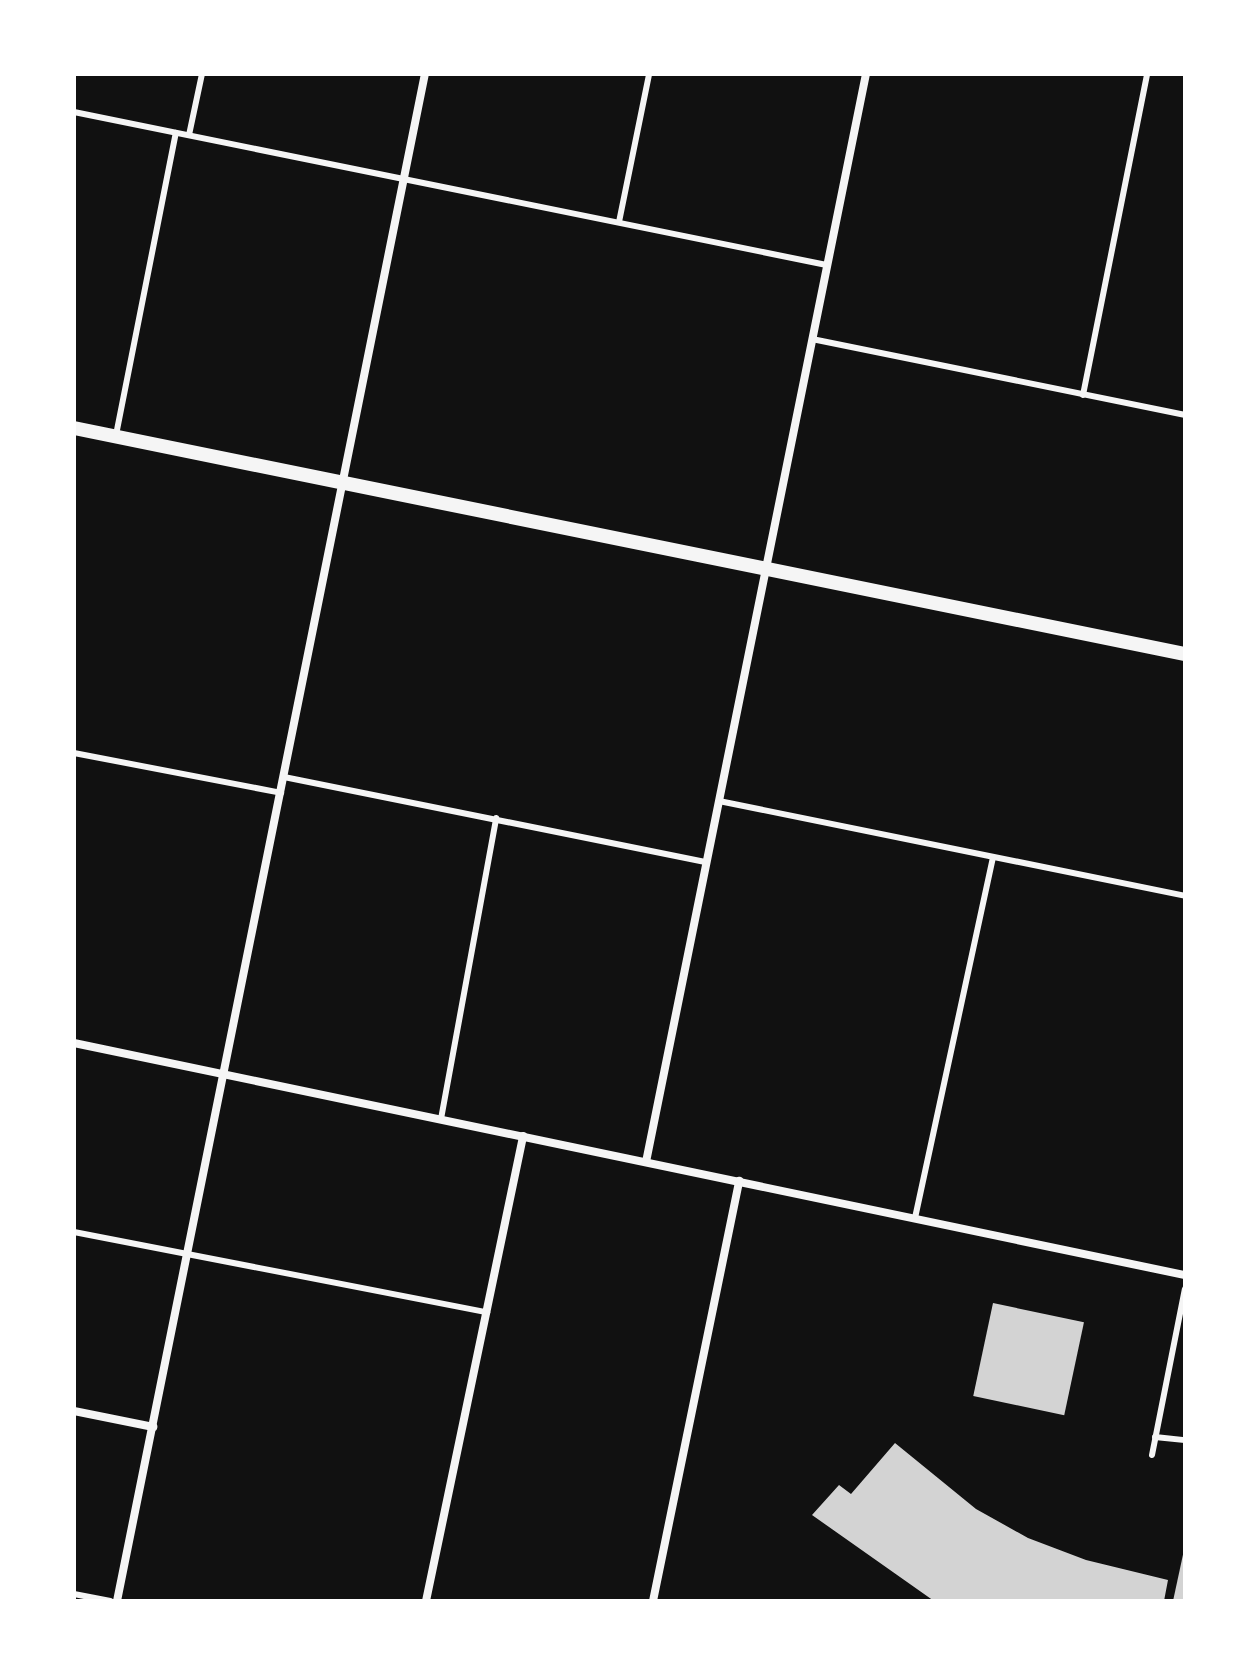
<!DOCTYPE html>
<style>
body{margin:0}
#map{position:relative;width:1259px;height:1675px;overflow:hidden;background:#111;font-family:Literata,serif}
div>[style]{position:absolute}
.building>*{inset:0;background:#d3d3d3;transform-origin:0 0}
.service>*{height:6px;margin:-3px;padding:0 3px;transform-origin:3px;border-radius:3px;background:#f5f5f5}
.minor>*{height:8px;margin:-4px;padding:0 4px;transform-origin:4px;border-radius:4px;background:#f5f5f5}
.tertiary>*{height:14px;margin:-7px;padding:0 7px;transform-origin:7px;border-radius:7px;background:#f5f5f5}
span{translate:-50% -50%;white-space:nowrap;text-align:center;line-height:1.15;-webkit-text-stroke:6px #fff;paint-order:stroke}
.frame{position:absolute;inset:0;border:76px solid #fff;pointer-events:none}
</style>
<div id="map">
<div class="building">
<i style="left:993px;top:1303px;width:93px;height:95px;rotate:12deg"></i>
<i style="clip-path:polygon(895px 1443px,976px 1509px,1028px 1538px,1086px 1560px,1168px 1580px,1164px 1601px,934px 1601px,812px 1515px,839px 1485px,851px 1494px)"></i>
<i style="clip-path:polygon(1184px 1550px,1185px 1601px,1173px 1601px)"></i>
</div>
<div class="service">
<i style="left:74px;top:112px;width:768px;rotate:11.49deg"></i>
<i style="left:189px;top:135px;width:62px;rotate:-78deg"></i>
<i style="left:619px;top:222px;width:151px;rotate:-78.5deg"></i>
<i style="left:812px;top:339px;width:381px;rotate:11.5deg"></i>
<i style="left:1083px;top:395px;width:327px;rotate:-78.7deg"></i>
<i style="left:116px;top:435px;width:308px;rotate:-78.8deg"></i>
<i style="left:74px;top:753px;width:211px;rotate:10.9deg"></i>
<i style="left:284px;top:777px;width:431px;rotate:11.4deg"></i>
<i style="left:719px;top:801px;width:476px;rotate:11.5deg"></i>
<i style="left:441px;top:1119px;width:306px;rotate:-79.6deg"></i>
<i style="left:915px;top:1218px;width:369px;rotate:-77.8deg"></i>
<i style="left:74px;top:1232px;width:421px;rotate:11deg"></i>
<i style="left:1155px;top:1437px;width:30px;rotate:6deg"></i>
<i style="left:1152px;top:1455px;width:169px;rotate:-78.8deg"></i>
<i style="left:74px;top:1594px;width:37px;rotate:11deg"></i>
</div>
<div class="minor">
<i style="left:74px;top:1043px;width:1135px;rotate:11.8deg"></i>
<i style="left:646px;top:1162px;width:1110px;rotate:-78.57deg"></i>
<i style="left:74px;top:1411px;width:81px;rotate:11.4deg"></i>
<i style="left:117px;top:1601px;width:1558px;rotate:-78.6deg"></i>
<i style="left:426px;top:1601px;width:475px;rotate:-78.2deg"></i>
<i style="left:653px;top:1601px;width:429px;rotate:-78.4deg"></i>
</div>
<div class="tertiary">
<i style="left:74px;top:428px;width:1134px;rotate:11.5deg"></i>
</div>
<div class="frame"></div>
</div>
